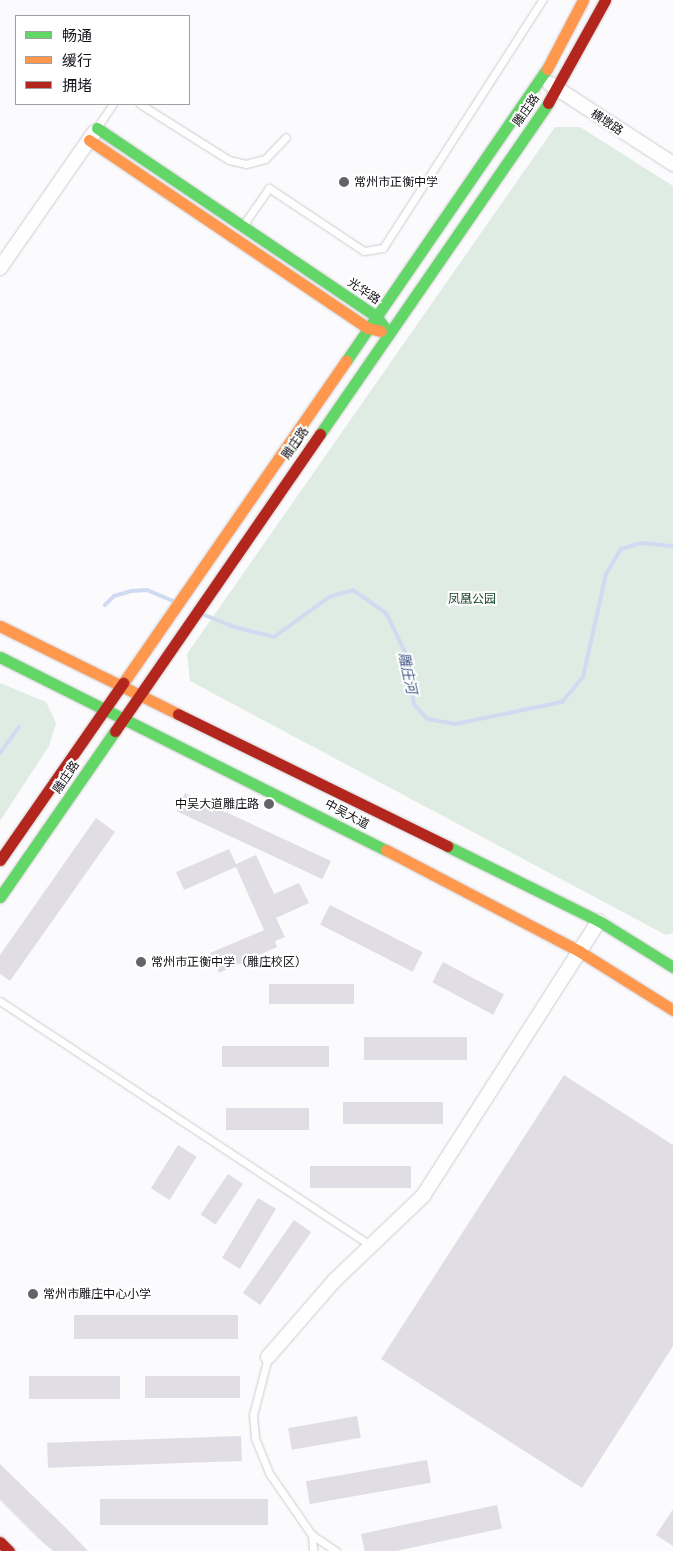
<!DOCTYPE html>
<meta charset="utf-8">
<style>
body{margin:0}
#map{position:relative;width:673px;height:1551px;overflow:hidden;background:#fbfafc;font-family:Manrope,"Noto Sans SC",sans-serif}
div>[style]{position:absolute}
.green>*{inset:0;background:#deece4}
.stream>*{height:4px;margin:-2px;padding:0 2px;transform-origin:2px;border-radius:2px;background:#d0dbf2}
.building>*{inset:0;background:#e1dde5;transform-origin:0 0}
.roads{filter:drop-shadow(0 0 1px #ceccd0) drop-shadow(0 0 1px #ceccd0)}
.lane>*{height:7px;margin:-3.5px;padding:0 3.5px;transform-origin:3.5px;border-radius:3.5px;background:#fefeff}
.street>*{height:14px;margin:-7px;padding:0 7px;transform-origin:7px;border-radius:7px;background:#fefeff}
.fast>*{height:11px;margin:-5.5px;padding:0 5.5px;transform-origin:5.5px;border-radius:5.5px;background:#63d668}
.slow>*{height:11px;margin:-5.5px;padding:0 5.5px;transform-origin:5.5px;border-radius:5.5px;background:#ff974d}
.jam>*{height:11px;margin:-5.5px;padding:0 5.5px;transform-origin:5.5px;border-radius:5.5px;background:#b3261e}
.dots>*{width:14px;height:14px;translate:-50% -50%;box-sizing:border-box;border:2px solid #fff;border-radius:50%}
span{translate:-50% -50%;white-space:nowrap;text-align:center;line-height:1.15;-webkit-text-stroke:4px #fff;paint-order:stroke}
.street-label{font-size:12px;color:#141117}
.poi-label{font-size:12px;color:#141117}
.left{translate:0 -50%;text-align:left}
.right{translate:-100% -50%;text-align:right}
.park-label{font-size:12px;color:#123f2a}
.water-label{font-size:14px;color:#3e5581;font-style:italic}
.legend{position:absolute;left:15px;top:15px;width:175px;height:90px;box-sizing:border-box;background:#fff;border:1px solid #a1a0a2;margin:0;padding:6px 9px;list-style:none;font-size:15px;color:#141117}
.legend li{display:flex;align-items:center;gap:10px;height:25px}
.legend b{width:25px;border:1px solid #a1a0a2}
</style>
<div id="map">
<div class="green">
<i style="clip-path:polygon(555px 127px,580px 127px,673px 186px,673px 933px,666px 935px,190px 681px,187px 654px)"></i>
<i style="clip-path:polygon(0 683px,46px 702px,56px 723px,49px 746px,0 821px)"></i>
</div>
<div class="stream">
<i style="left:105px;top:605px;width:13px;rotate:-45deg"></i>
<i style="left:114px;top:596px;width:19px;rotate:-16deg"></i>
<i style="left:132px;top:591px;width:15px;rotate:-4deg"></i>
<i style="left:147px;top:590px;width:28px;rotate:23deg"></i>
<i style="left:202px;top:614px;width:31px;rotate:22deg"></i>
<i style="left:231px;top:626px;width:44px;rotate:14.3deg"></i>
<i style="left:274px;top:637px;width:68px;rotate:-36deg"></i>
<i style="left:329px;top:597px;width:25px;rotate:-16deg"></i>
<i style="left:353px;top:590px;width:40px;rotate:34.9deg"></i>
<i style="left:386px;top:613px;width:43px;rotate:64deg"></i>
<i style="left:405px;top:652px;width:53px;rotate:80.2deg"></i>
<i style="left:414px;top:704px;width:20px;rotate:49deg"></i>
<i style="left:427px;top:719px;width:28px;rotate:10deg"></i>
<i style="left:455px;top:724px;width:109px;rotate:-11.6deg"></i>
<i style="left:562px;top:702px;width:33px;rotate:-50deg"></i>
<i style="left:583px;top:677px;width:106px;rotate:-77.4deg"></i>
<i style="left:606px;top:574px;width:29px;rotate:-59deg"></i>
<i style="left:621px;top:549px;width:22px;rotate:-16deg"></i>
<i style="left:642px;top:543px;width:31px;rotate:6deg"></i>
<i style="left:0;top:753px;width:32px;rotate:-54deg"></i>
</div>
<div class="building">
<i style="left:185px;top:793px;width:161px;height:20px;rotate:25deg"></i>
<i style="clip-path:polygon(96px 818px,115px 832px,10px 981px,0 974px,0 955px)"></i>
<i style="clip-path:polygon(229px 849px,236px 864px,256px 855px,274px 894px,299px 883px,309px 903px,276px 918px,285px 937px,275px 941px,277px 947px,219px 973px,210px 953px,264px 930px,236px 867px,184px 890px,176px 872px)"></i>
<i style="left:330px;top:905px;width:104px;height:22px;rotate:27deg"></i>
<i style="left:443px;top:962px;width:69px;height:23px;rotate:28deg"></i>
<i style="left:269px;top:984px;width:85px;height:20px"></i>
<i style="left:467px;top:1037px;width:23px;height:103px;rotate:90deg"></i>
<i style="left:222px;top:1046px;width:107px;height:21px"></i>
<i style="clip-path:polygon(564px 1075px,673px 1145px,673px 1346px,582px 1488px,381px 1359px)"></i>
<i style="left:343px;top:1102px;width:100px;height:22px"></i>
<i style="left:226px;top:1108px;width:83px;height:22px"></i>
<i style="left:178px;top:1145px;width:22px;height:51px;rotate:32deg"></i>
<i style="left:310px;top:1166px;width:101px;height:22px"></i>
<i style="left:228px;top:1174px;width:18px;height:49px;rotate:34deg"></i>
<i style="left:258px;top:1198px;width:21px;height:70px;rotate:31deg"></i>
<i style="left:294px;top:1220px;width:21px;height:89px;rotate:35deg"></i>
<i style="left:238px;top:1315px;width:24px;height:164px;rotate:90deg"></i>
<i style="left:120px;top:1376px;width:23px;height:91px;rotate:90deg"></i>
<i style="left:240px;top:1376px;width:22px;height:95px;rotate:90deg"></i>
<i style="left:357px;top:1416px;width:22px;height:70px;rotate:80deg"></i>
<i style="left:241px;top:1436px;width:25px;height:194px;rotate:88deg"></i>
<i style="left:427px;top:1460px;width:23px;height:123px;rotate:80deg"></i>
<i style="clip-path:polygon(0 1464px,67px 1529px,88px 1551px,53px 1551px,39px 1539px,0 1500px)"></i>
<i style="left:268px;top:1499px;width:26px;height:168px;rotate:90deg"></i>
<i style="left:497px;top:1505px;width:24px;height:139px;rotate:78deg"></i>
<i style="clip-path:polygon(673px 1509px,673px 1546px,656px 1535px)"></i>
</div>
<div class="roads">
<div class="lane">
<i style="left:140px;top:104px;width:105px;rotate:32.2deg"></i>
<i style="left:229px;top:160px;width:17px;rotate:13deg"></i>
<i style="left:246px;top:164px;width:20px;rotate:-15deg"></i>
<i style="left:265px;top:159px;width:30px;rotate:-46deg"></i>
<i style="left:98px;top:126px;width:27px;rotate:-56deg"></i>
<i style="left:244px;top:224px;width:44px;rotate:-55.2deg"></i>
<i style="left:269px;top:188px;width:114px;rotate:33.6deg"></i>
<i style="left:364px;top:251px;width:19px;rotate:-9deg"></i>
<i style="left:383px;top:248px;width:295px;rotate:-57.3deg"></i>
<i style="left:0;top:1001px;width:445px;rotate:33.4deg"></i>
<i style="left:268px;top:1357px;width:60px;rotate:104.5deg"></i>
<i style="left:253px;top:1415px;width:23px;rotate:85deg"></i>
<i style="left:255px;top:1438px;width:38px;rotate:68deg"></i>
<i style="left:269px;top:1473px;width:75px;rotate:55.3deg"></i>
<i style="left:312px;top:1535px;width:29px;rotate:34deg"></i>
<i style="left:312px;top:1535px;width:16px;rotate:86deg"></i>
</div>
<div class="street">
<i style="left:550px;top:84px;width:147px;rotate:33deg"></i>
<i style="left:0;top:268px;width:165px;rotate:-55.2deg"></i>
<i style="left:268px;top:1357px;width:102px;rotate:-49deg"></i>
<i style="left:335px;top:1280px;width:122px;rotate:-43.7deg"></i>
<i style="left:423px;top:1196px;width:326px;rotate:-57.4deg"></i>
</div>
<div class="fast">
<i style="left:97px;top:128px;width:336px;rotate:34deg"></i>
<i style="left:376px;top:316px;width:14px;rotate:54deg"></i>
<i style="left:346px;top:361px;width:354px;rotate:-55.5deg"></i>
<i style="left:320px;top:434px;width:402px;rotate:-55.4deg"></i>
<i style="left:0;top:657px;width:432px;rotate:26.6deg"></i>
<i style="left:447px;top:846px;width:169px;rotate:26.3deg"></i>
<i style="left:599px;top:921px;width:87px;rotate:31.9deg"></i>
<i style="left:0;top:897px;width:202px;rotate:-55.3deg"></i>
</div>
<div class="slow">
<i style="left:547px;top:69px;width:78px;rotate:-62.4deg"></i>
<i style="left:89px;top:140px;width:336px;rotate:34deg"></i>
<i style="left:368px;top:328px;width:13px;rotate:13deg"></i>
<i style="left:0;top:626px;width:199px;rotate:26.3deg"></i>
<i style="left:123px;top:683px;width:392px;rotate:-55.3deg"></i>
<i style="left:386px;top:850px;width:218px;rotate:27.6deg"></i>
<i style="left:579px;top:951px;width:111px;rotate:32.1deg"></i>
</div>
<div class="jam">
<i style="left:548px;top:103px;width:118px;rotate:-61deg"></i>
<i style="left:178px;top:714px;width:300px;rotate:26.1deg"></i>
<i style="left:115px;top:731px;width:361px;rotate:-55.4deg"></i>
<i style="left:0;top:860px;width:216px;rotate:-55.2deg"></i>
<i style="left:0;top:1542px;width:13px;rotate:45deg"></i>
</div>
</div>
<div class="dots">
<i style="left:344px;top:182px;background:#656367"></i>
<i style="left:269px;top:804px;background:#656367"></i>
<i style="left:141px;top:962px;background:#656367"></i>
<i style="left:33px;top:1294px;background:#656367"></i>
</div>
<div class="street-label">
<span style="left:526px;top:110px;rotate:-55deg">雕庄路</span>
<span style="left:607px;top:122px;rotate:33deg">横墩路</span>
<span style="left:364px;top:291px;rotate:34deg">光华路</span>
<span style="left:295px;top:443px;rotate:-55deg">雕庄路</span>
<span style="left:66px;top:777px;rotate:-56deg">雕庄路</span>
<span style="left:347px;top:814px;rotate:28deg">中吴大道</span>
</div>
<div class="poi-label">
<span class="left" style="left:354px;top:182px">常州市正衡中学</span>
<span class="right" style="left:259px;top:804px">中吴大道雕庄路</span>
<span class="left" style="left:151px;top:962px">常州市正衡中学（雕庄校区）</span>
<span class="left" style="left:43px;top:1294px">常州市雕庄中心小学</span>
</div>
<div class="park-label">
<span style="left:472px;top:599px">凤凰公园</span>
</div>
<div class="water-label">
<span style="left:408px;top:673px;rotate:78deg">雕庄河</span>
</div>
<ul class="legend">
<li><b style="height:6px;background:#63d668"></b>畅通</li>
<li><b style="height:6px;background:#ff974d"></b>缓行</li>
<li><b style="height:6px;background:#b3261e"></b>拥堵</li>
</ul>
</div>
